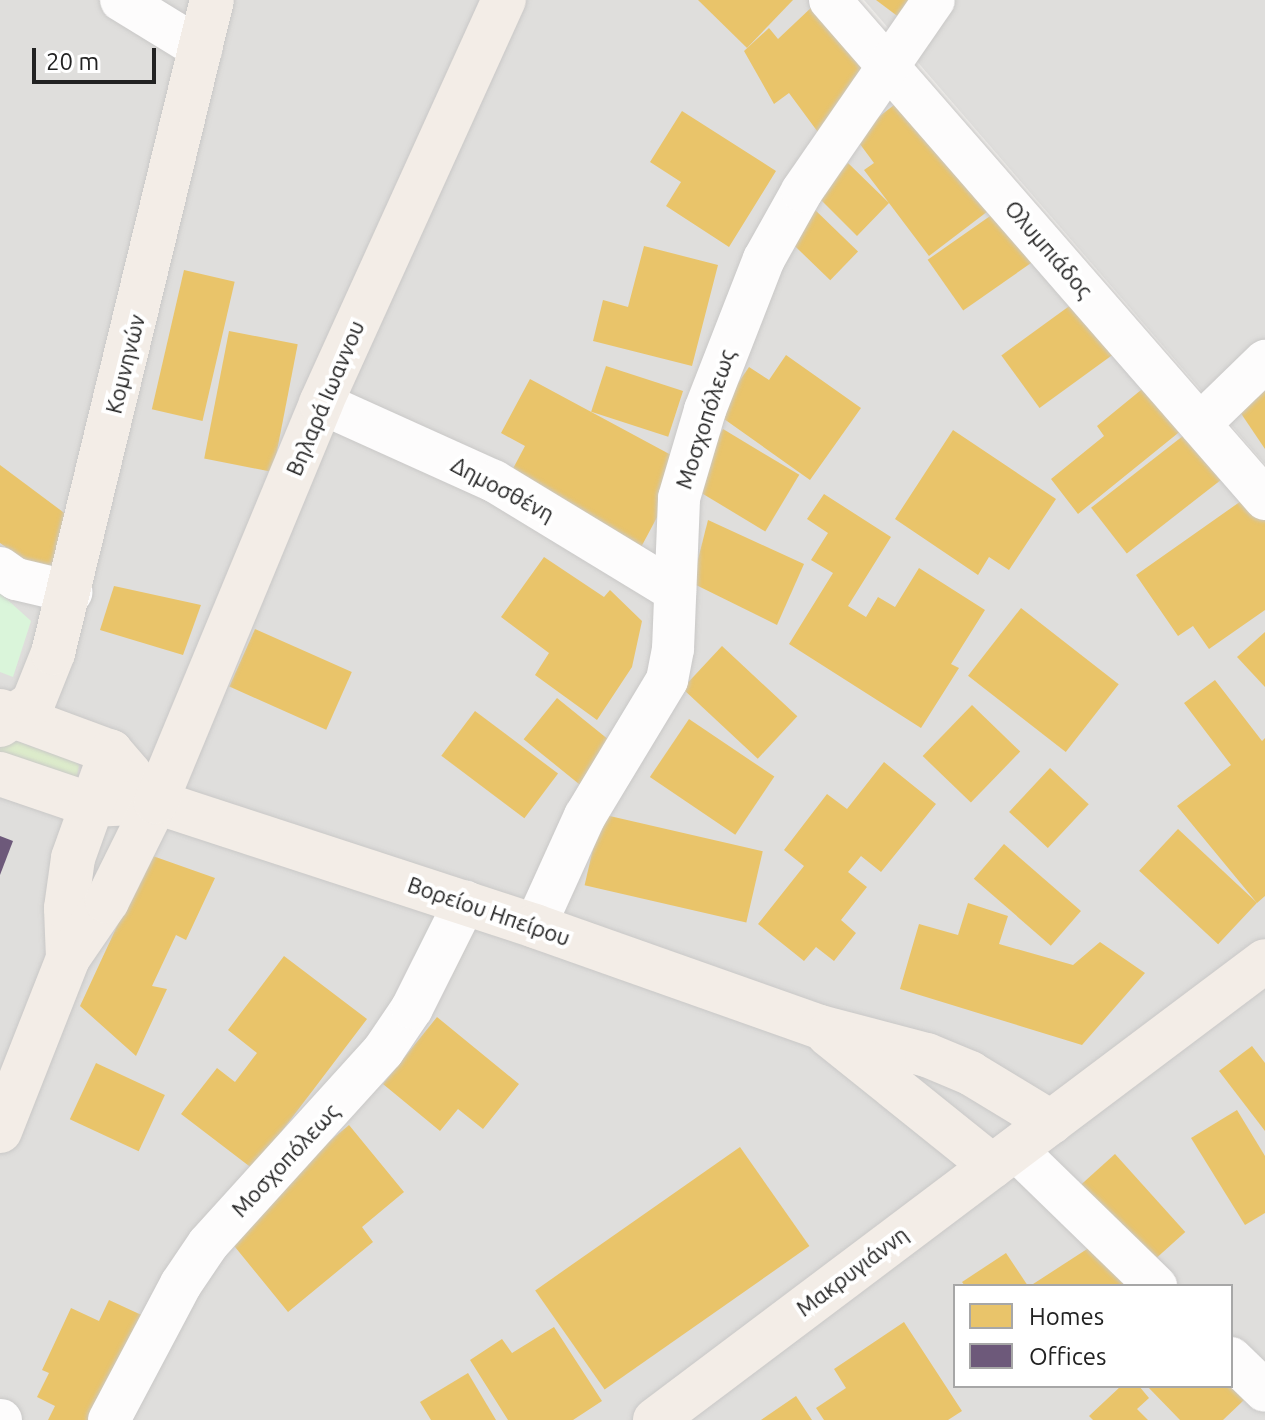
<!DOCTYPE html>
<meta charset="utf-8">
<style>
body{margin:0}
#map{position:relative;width:1265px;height:1420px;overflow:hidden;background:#f0eeeb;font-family:Ubuntu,sans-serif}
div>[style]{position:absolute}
.residential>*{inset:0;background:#dfdedc}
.grass>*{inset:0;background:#ddeccb}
.park>*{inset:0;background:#daf5da}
.homes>*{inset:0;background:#e9c46a;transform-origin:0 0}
.offices>*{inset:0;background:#6d597a}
.roads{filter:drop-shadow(0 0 2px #c9c8c7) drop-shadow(0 0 2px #c9c8c7)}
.minor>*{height:42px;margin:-21px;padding:0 21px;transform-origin:21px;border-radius:21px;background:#fdfcfc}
.major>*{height:44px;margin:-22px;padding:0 22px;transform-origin:22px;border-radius:22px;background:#f3ede7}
span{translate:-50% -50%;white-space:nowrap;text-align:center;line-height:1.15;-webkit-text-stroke:8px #fff;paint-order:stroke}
.street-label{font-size:22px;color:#222}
.legend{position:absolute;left:953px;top:1284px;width:280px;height:104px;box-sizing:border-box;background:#fff;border:2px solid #a7a7a7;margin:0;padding:10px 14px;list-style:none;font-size:24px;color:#222}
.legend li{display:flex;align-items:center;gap:16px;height:40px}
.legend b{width:40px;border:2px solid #a7a7a7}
.scale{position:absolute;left:32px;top:48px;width:124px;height:36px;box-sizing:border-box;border:4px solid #222;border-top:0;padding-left:10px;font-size:24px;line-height:28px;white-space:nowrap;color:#222;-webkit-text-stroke:6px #fff;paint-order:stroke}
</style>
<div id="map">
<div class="residential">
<i style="clip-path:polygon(evenodd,0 0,813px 0,1265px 498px,1265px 1420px,0 1420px,0 0,955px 1286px,1231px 1286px,1231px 1386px,955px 1386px,955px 1286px)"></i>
<i style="clip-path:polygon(864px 0,1265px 0,1265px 464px)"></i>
</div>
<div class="grass">
<i style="clip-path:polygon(1px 736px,72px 760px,79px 765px,77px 777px,0 753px)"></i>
</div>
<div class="park">
<i style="clip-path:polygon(0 593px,31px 621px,13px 677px,0 672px)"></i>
</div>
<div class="homes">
<i style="clip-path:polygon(698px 0,793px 0,747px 48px)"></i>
<i style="clip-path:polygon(876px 0,912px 0,900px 18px)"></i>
<i style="clip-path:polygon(814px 5px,885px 56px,823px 139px,789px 93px,774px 104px,744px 51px,769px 28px,778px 39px)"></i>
<i style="clip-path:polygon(907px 95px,992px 208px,929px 256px,889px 203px,857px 236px,816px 195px,848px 163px,889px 203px,864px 170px,874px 163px,854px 136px)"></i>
<i style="clip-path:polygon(682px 111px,776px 171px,729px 247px,666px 206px,681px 182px,650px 162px)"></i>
<i style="left:812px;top:207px;width:64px;height:40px;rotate:44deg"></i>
<i style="left:1003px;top:207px;width:62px;height:92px;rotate:55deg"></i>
<i style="clip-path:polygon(644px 246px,718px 265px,692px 366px,593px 341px,603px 300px,628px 307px)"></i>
<i style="left:184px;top:270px;width:52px;height:143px;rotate:13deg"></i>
<i style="left:1079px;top:299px;width:65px;height:96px;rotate:54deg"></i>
<i style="left:229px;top:331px;width:70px;height:130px;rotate:11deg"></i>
<i style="clip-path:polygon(786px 355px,861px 408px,810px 480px,717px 414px,749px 367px,769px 380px)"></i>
<i style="left:606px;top:366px;width:81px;height:48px;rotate:18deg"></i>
<i style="clip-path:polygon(530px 379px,686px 463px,639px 551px,507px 480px,525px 446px,501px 433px)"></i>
<i style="clip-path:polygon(1152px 381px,1188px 425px,1078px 514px,1051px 479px,1104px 436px,1097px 426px)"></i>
<i style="clip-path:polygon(1265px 391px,1265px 449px,1238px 409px)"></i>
<i style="left:723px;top:429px;width:89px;height:66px;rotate:31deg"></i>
<i style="clip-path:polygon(953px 430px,1056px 499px,1009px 570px,989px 557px,978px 575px,895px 519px)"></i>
<i style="left:1188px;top:432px;width:58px;height:123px;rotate:52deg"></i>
<i style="clip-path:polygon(0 465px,71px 518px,57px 569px,26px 561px,0 543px)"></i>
<i style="clip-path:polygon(824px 494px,891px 537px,848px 606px,866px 617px,878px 597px,895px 607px,919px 568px,985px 610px,951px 664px,959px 668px,921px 728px,789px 644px,833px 573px,811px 560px,828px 533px,807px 519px)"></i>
<i style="clip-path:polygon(1251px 494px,1265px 514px,1265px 610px,1209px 649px,1193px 626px,1178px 636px,1136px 575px)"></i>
<i style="clip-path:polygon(708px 520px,804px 564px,777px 625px,692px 583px)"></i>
<i style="clip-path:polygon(544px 557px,604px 597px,610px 590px,642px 621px,632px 667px,597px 720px,535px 675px,549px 653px,501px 617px)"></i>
<i style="clip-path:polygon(114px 586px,201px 605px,183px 655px,100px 630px)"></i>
<i style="left:1021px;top:608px;width:124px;height:86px;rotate:38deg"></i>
<i style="left:255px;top:629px;width:106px;height:63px;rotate:24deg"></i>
<i style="clip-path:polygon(1265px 632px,1265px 687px,1237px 657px)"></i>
<i style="left:722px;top:646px;width:103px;height:58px;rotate:43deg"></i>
<i style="clip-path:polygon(1215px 680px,1262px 741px,1265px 738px,1265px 896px,1257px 903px,1177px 806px,1231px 765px,1184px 703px)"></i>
<i style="left:557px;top:698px;width:72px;height:53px;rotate:39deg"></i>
<i style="left:972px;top:705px;width:67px;height:71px;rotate:44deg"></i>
<i style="left:475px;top:711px;width:104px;height:56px;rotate:37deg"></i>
<i style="left:689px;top:719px;width:103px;height:70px;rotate:34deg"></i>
<i style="clip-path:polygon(884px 762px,936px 804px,881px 872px,861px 856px,848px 872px,867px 887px,841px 920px,856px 933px,834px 961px,816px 947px,804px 961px,758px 924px,804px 866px,784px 850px,827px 794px,847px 809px)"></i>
<i style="left:1050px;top:768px;width:53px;height:60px;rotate:43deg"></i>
<i style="left:601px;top:814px;width:166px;height:73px;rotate:13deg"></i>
<i style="left:1178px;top:829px;width:108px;height:57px;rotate:43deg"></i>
<i style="left:1004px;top:844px;width:102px;height:46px;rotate:41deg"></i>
<i style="clip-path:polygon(150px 855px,215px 878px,186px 940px,176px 935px,152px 986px,167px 989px,136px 1056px,80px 1006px)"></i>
<i style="clip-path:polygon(968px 903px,1008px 916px,999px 944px,1073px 965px,1100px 942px,1145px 973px,1082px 1045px,900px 989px,919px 924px,958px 935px)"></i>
<i style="clip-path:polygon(284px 956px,367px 1019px,253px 1169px,181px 1114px,217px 1068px,235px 1082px,257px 1053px,228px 1030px)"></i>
<i style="clip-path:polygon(437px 1017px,519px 1084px,483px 1129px,458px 1109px,440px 1131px,383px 1084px)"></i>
<i style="clip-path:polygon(1252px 1046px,1265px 1063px,1265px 1131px,1219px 1071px)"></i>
<i style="left:96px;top:1063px;width:76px;height:62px;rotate:25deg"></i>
<i style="clip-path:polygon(1237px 1110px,1265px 1156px,1265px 1213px,1245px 1225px,1191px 1138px)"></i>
<i style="clip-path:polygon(349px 1125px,404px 1192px,362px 1227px,373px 1242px,288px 1312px,222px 1231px)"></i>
<i style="left:740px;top:1147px;width:121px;height:250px;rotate:55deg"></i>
<i style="left:1115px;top:1154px;width:105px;height:50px;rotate:48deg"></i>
<i style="clip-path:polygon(1101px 1240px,1131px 1286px,1030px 1286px)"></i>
<i style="clip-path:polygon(1006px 1253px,1028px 1286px,965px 1286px,962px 1282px)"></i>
<i style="clip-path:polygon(109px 1300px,148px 1318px,100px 1420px,48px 1420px,55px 1406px,37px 1397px,49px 1373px,42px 1370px,71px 1308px,99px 1321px)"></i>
<i style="clip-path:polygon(904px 1322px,962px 1411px,948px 1420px,824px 1420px,816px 1408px,846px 1388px,834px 1369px)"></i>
<i style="clip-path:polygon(554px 1327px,602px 1401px,573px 1420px,508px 1420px,470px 1360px,502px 1339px,512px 1353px)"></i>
<i style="clip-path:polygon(468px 1373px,496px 1420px,431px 1420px,420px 1402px)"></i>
<i style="clip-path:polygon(1121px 1386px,1139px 1386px,1149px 1398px,1137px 1409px,1148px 1420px,1093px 1420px,1089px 1416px)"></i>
<i style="clip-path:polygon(1147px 1386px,1230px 1386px,1244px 1400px,1223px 1420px,1180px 1420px)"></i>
<i style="clip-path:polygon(796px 1396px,812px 1420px,761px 1420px)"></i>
</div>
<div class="offices">
<i style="clip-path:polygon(0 836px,13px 841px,0 875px)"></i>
</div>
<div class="roads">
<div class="minor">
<i style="left:121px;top:0;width:94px;rotate:31.5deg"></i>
<i style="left:830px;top:0;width:662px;rotate:48.92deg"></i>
<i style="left:321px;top:403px;width:190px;rotate:24.3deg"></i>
<i style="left:494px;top:481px;width:212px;rotate:31.3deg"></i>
<i style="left:1200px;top:424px;width:91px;rotate:-44.1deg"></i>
<i style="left:0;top:568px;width:19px;rotate:35deg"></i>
<i style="left:16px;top:579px;width:57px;rotate:13.3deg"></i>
<i style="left:535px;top:926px;width:121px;rotate:-65.6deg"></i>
<i style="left:585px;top:816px;width:159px;rotate:-58.9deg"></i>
<i style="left:667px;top:680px;width:32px;rotate:-79deg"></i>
<i style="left:673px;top:649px;width:151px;rotate:-87.7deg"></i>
<i style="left:679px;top:498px;width:92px;rotate:-73.5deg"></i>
<i style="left:705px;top:410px;width:162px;rotate:-68.7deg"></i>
<i style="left:764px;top:259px;width:78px;rotate:-60.8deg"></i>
<i style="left:802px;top:191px;width:232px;rotate:-55.4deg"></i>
<i style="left:1015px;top:1149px;width:197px;rotate:44.2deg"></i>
<i style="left:1231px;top:1358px;width:47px;rotate:44.1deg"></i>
<i style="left:0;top:1420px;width:1px"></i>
<i style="left:109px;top:1420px;width:154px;rotate:-62.1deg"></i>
<i style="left:181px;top:1284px;width:48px;rotate:-56deg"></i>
<i style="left:208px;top:1244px;width:261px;rotate:-47.8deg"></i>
<i style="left:383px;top:1051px;width:52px;rotate:-56deg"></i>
<i style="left:412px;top:1008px;width:119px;rotate:-63.4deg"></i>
</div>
<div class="major">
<i style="left:0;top:711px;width:118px;rotate:20.3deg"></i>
<i style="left:111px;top:752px;width:29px;rotate:49deg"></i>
<i style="left:0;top:725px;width:40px;rotate:-34deg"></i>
<i style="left:33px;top:703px;width:54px;rotate:-68.2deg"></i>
<i style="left:53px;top:653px;width:672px;rotate:-76.32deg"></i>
<i style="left:0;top:774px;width:96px;rotate:18.8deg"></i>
<i style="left:91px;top:805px;width:65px;rotate:-2.6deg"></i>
<i style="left:156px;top:802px;width:399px;rotate:18.1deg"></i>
<i style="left:535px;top:926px;width:302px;rotate:19.5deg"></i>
<i style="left:820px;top:1027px;width:111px;rotate:14.7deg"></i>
<i style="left:927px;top:1055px;width:47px;rotate:22.7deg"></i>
<i style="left:970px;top:1073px;width:95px;rotate:31.2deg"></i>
<i style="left:68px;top:958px;width:50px;rotate:-92.3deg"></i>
<i style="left:66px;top:908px;width:50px;rotate:-82deg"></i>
<i style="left:73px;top:858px;width:113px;rotate:-70.3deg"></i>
<i style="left:828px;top:1034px;width:211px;rotate:38.8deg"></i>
<i style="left:0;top:1131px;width:186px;rotate:-68.5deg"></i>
<i style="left:68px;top:958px;width:69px;rotate:-55.6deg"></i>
<i style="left:107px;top:901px;width:110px;rotate:-63.7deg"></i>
<i style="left:156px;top:802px;width:432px;rotate:-67.5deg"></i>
<i style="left:321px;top:403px;width:443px;rotate:-65.6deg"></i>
<i style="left:655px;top:1420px;width:763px;rotate:-36.96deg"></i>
</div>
</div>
<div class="street-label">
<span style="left:1049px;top:249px;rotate:49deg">Ολυμπιάδος</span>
<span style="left:125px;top:364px;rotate:-76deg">Κομνηνών</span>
<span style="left:325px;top:398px;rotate:-67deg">Βηλαρά Ιωαννου</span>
<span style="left:705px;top:419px;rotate:-72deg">Μοσχοπόλεως</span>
<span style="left:503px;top:489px;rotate:28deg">Δημοσθένη</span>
<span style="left:489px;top:911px;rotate:19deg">Βορείου Ηπείρου</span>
<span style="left:285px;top:1160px;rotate:-47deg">Μοσχοπόλεως</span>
<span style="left:852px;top:1271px;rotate:-37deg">Μακρυγιάννη</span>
</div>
<ul class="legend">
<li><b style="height:22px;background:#e9c46a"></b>Homes</li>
<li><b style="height:22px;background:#6d597a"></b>Offices</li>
</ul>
<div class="scale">20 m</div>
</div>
